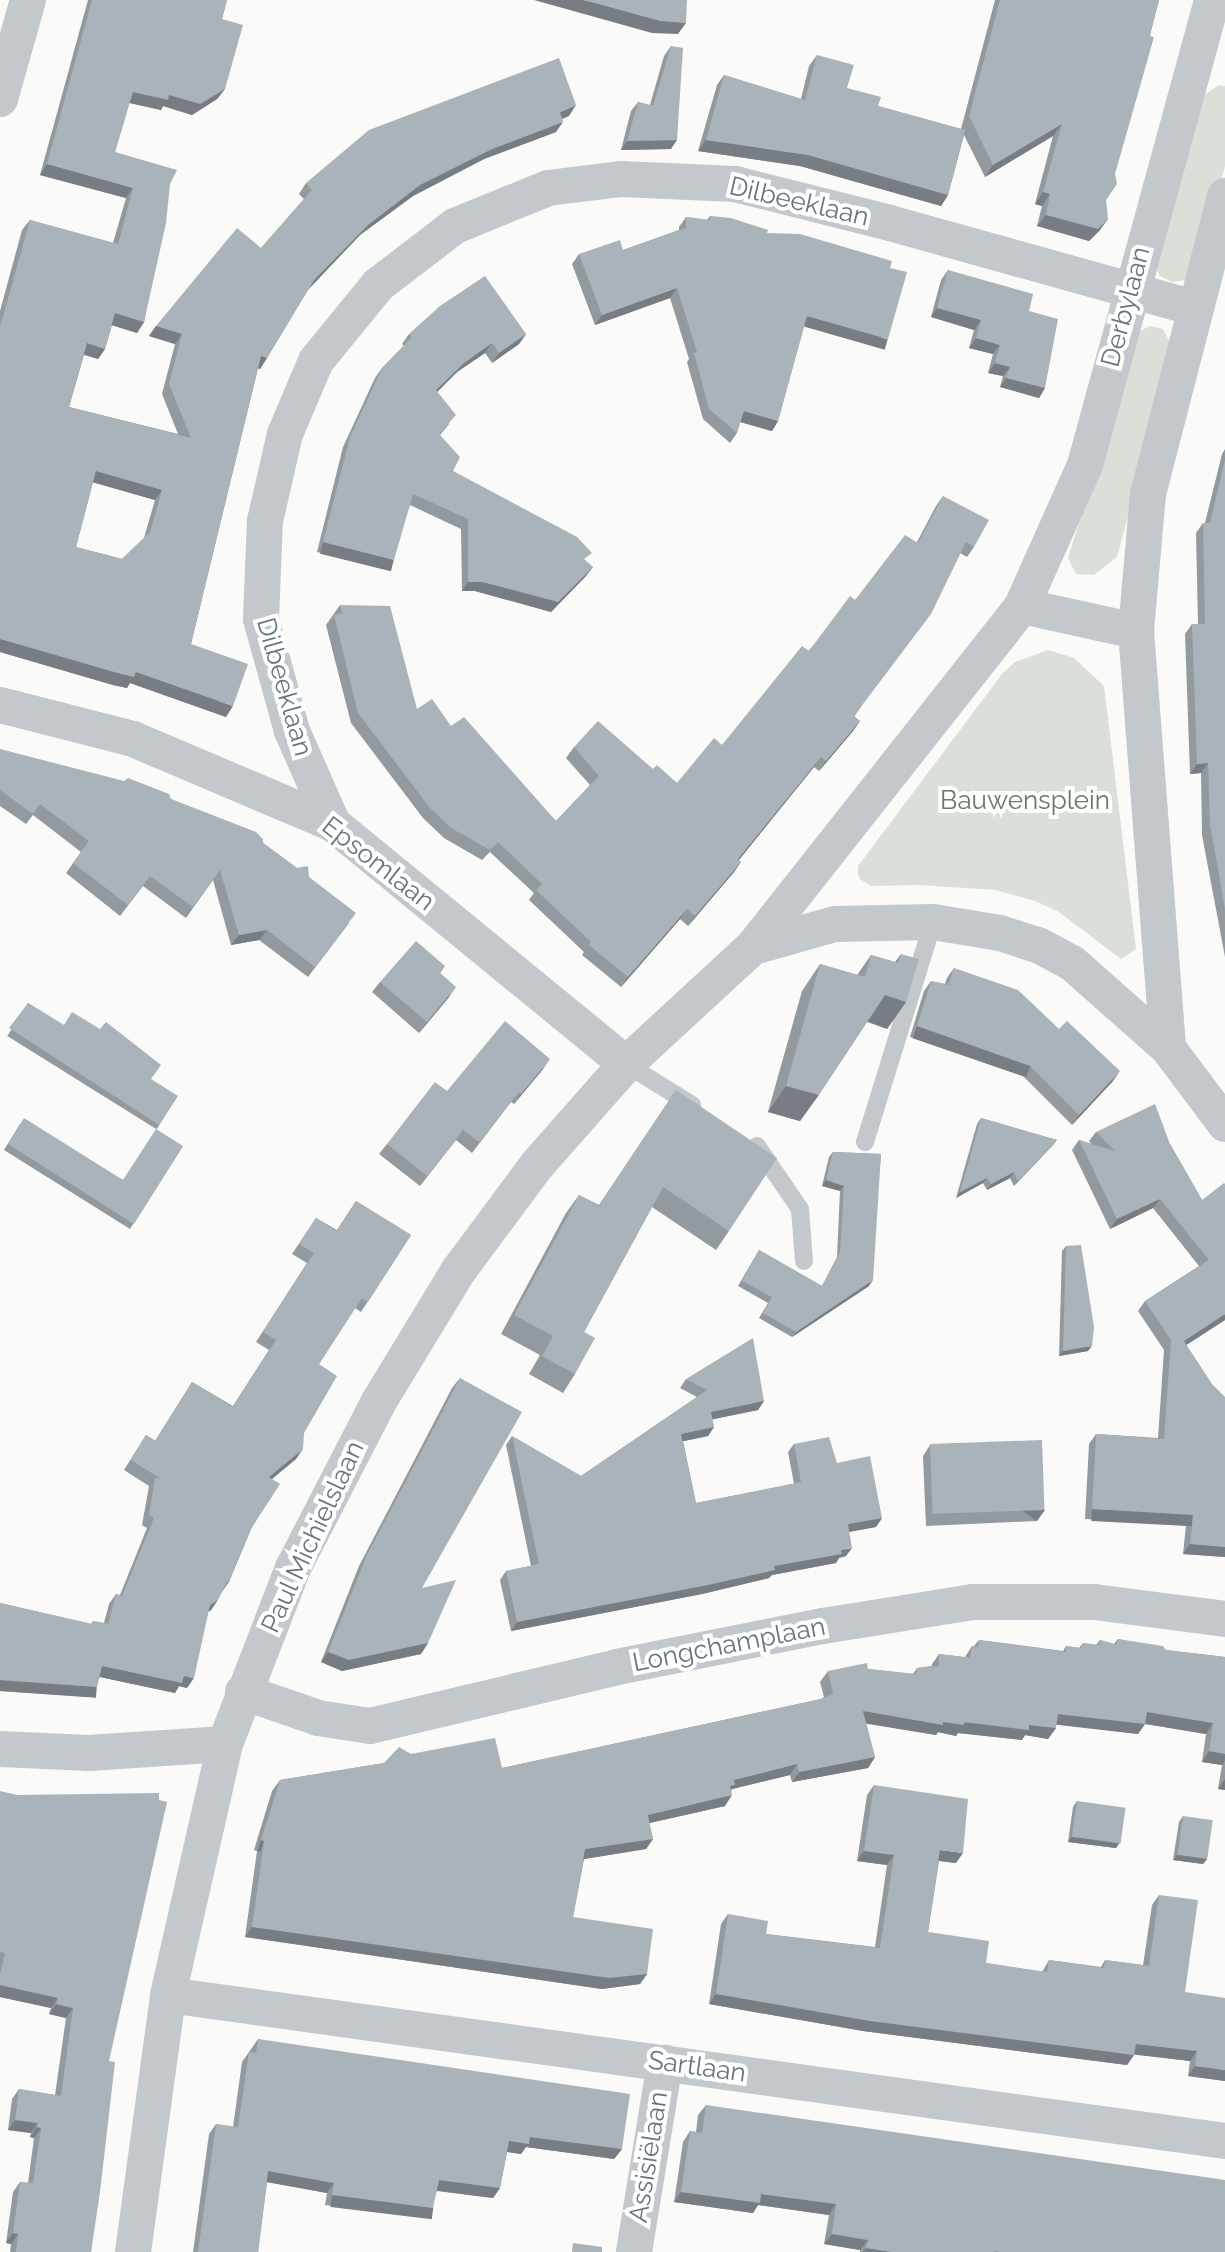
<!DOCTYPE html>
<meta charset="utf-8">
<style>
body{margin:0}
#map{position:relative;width:1225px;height:2252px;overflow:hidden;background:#fafaf8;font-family:Raleway,sans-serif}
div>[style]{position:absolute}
.green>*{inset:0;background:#dadfd7}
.service>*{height:18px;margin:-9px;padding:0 9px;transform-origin:9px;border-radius:9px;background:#c3c8cc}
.minor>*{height:36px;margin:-18px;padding:0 18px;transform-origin:18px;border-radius:18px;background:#c3c8cc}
.wall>*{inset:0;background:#929a9f;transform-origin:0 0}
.shaded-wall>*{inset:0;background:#777d82;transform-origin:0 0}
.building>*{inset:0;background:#aab3b9;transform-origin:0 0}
span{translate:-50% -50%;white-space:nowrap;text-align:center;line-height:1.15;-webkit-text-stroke:8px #fff;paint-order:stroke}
.street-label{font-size:26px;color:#657683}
.park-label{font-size:26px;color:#687a64}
</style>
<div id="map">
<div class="green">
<i style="clip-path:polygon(1219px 85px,1225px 86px,1225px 166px,1196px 268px,1186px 280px,1172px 282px,1160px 276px,1156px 268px,1200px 98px)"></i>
<i style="clip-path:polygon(1150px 326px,1163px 329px,1173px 348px,1117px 557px,1094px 575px,1076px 574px,1068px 558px,1138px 332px)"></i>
<i style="clip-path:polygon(1048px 650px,1074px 658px,1104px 686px,1136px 949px,1121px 959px,1059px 912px,1035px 901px,995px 890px,919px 885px,871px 886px,860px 879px,858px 873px,858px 866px,1002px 674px,1015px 662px)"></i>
</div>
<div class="service">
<i style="left:626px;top:1064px;width:78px;rotate:31.8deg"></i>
<i style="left:865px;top:1142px;width:230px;rotate:-72.8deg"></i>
<i style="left:757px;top:1146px;width:76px;rotate:55.7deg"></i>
<i style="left:800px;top:1209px;width:52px;rotate:85.6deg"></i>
</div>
<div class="minor">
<i style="left:0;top:99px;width:103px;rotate:-74.2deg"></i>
<i style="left:1022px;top:606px;width:154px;rotate:-65.9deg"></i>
<i style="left:1085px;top:465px;width:482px;rotate:-74.7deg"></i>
<i style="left:1136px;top:631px;width:138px;rotate:-85deg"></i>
<i style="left:1148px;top:494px;width:308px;rotate:-75.5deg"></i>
<i style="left:0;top:705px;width:137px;rotate:14.3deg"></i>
<i style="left:133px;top:739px;width:217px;rotate:23deg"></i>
<i style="left:333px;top:824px;width:379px;rotate:39.3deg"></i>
<i style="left:333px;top:824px;width:102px;rotate:-113.8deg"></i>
<i style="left:292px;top:731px;width:116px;rotate:-105.5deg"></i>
<i style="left:261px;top:619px;width:98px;rotate:-87.7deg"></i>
<i style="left:265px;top:521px;width:89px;rotate:-77.1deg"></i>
<i style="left:285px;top:434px;width:79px;rotate:-67deg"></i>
<i style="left:316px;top:361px;width:98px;rotate:-50.8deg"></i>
<i style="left:378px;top:285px;width:97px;rotate:-37.5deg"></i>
<i style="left:455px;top:226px;width:100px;rotate:-22.2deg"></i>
<i style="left:548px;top:188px;width:74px;rotate:-7deg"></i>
<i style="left:621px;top:179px;width:114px;rotate:2.5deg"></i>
<i style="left:735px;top:184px;width:160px;rotate:14.1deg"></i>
<i style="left:890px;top:223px;width:317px;rotate:15.6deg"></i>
<i style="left:753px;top:947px;width:85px;rotate:-15.7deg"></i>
<i style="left:835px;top:924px;width:98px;rotate:-1.2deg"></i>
<i style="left:933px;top:922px;width:68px;rotate:9.3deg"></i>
<i style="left:1000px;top:933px;width:40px;rotate:18deg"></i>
<i style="left:1038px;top:945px;width:38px;rotate:28deg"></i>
<i style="left:1072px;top:963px;width:128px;rotate:41.5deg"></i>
<i style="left:1168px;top:1048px;width:95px;rotate:53.1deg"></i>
<i style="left:243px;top:1692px;width:79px;rotate:19.1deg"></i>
<i style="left:318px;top:1718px;width:53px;rotate:8.7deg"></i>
<i style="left:370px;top:1726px;width:254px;rotate:-13.4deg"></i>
<i style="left:617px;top:1667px;width:210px;rotate:-11.3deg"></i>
<i style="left:823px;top:1626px;width:152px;rotate:-9.1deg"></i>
<i style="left:973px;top:1602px;width:121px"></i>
<i style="left:1094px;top:1602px;width:132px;rotate:7.4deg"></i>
<i style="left:0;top:1749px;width:89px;rotate:2.6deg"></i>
<i style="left:89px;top:1753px;width:136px;rotate:-3.8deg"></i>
<i style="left:168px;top:1995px;width:1067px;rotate:7.86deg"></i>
<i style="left:133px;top:2252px;width:259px;rotate:-82.2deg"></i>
<i style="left:168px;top:1995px;width:257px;rotate:-77.2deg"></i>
<i style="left:225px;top:1744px;width:189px;rotate:-68.9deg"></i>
<i style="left:293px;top:1568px;width:186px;rotate:-62.7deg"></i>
<i style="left:378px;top:1403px;width:156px;rotate:-58.7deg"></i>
<i style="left:459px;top:1270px;width:131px;rotate:-53.4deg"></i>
<i style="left:537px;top:1165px;width:135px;rotate:-48.6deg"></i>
<i style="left:626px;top:1064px;width:173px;rotate:-42.7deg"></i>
<i style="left:753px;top:947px;width:434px;rotate:-51.7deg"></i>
<i style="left:1022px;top:606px;width:117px;rotate:12.4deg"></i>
<i style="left:1136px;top:631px;width:418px;rotate:85.6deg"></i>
<i style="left:634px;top:2252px;width:192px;rotate:-80.7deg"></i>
</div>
<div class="wall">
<i style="clip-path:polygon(evenodd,88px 0,227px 0,222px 19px,225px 89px,217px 99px,192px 115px,163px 106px,161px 110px,129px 103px,115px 152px,170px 184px,144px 322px,137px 333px,112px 325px,105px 349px,98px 359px,84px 355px,69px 407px,178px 434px,162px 394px,175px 344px,149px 336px,156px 326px,261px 248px,304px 199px,299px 194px,306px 183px,569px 116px,562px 119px,556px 132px,484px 159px,413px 196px,360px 235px,309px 288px,267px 358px,260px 369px,258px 368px,191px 644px,226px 717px,130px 683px,127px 688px,113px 685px,0 652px,0 311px,22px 230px,30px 220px,113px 243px,126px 198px,40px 175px,88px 0,93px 482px,155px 500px,144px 538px,122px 559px,76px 547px,93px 482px)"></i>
<i style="clip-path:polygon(995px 0,1159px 0,1106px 200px,1100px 230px,1089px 241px,1037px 226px,1042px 206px,1035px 204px,1053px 136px,985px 177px,964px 135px,948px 195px,941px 206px,800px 166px,698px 151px,717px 85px,724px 75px,801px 99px,809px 66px,817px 55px,847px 88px,878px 106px,961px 129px)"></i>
<i style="clip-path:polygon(671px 46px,671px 149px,621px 150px,631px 111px,638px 102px,650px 105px,664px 56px)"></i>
<i style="clip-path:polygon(710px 216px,767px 233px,890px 268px,881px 348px,804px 326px,778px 421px,772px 431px,740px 422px,737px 433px,730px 443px,703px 419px,687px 362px,689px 359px,670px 298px,595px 325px,572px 264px,579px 254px,623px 250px,679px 230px,679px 227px,686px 217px,707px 220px)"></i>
<i style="clip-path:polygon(948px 270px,1029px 311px,1045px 388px,1039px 398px,1000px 387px,1003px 376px,988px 373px,993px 354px,969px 348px,974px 330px,931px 317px,941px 280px)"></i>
<i style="clip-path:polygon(409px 334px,526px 334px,519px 344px,492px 363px,485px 353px,457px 372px,437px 392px,449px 424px,440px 435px,453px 471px,586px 561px,586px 576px,551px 612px,475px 591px,462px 591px,461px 529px,410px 505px,387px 570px,317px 552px,343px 447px,375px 378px,382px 368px,404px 346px,402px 344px)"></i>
<i style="clip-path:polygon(1225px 449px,1225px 957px,1202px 835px,1201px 773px,1190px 774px,1185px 634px,1192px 624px,1198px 624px,1196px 533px,1203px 523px,1205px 523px,1222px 454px)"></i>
<i style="clip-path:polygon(943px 496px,974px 547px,967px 557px,960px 553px,854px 717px,860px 721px,853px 731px,819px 771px,814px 767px,738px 860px,741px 862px,734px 872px,688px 926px,680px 919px,621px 987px,582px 955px,584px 952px,529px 900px,534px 893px,490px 852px,482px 860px,444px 838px,423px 818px,351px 723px,326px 625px,340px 605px,417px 709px,451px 726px,556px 821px,590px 785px,566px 758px,574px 747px,653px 769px,677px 783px,722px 745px,855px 600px,917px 542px,936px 506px)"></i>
<i style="clip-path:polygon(0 749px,171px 799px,263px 843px,309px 877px,349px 923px,308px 977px,259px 940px,231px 945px,213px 880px,186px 918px,143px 886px,120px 916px,66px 873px,81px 852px,33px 815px,26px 824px,0 806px)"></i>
<i style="clip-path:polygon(901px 954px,906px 1002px,887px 1029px,867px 1022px,800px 1121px,768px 1112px,802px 991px,820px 964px,857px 975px,871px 955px,895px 962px)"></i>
<i style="clip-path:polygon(445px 966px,440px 973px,449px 997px,419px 1033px,372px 992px,380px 982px)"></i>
<i style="clip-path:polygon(954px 968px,1113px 1081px,1072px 1125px,1023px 1076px,910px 1037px,924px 991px,931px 981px,945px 984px,947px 978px)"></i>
<i style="left:28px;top:1003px;width:176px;height:39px;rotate:32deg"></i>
<i style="clip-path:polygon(543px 1069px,514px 1104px,511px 1102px,472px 1153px,456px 1140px,420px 1186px,379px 1154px,387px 1144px,447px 1091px)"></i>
<i style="clip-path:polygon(676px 1090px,729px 1231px,716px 1250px,652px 1207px,584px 1332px,575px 1374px,563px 1393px,529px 1374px,540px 1355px,501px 1334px,566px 1213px,579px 1195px,599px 1205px)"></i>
<i style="clip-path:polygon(981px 1118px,1057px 1140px,1014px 1186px,1010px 1178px,987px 1190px,983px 1183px,956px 1198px,977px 1124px)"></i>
<i style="clip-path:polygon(20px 1124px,123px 1180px,183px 1146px,130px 1229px,4px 1150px)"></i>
<i style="clip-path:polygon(1096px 1132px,1170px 1144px,1202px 1200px,1225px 1320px,1186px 1345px,1225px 1557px,1183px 1554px,1186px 1525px,1085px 1519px,1089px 1444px,1096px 1434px,1158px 1438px,1164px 1350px,1138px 1311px,1145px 1301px,1199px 1266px,1153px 1208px,1110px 1229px,1072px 1150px,1079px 1140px,1092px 1144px,1089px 1141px)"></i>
<i style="clip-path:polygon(833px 1152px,881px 1154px,869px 1286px,792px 1337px,759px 1318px,768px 1303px,738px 1286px,759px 1250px,822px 1286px,837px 1257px,840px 1191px,822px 1186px,829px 1157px)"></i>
<i style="clip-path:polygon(356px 1201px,411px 1235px,361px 1312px,355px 1308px,319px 1364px,304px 1433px,296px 1459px,272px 1479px,229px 1582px,222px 1592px,211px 1610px,208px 1612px,187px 1688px,179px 1686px,175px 1693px,100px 1677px,90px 1697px,0 1691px,0 1603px,91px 1624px,93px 1621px,104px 1623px,109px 1604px,116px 1594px,120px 1595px,147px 1528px,142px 1525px,149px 1486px,124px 1470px,146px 1435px,155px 1441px,192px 1382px,233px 1406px,269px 1350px,256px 1342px,307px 1263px,292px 1254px,316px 1218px,337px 1230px)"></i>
<i style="clip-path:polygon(1066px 1246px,1088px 1351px,1059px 1356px,1062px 1251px)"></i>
<i style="clip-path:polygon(460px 1378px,422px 1588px,428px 1643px,421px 1654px,342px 1671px,321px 1662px,359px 1566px,452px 1388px)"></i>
<i style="clip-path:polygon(686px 1379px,764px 1401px,758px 1410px,712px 1419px,714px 1427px,708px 1436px,683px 1441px,696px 1503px,794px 1484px,788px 1452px,794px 1444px,837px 1463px,882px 1518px,876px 1527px,849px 1532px,846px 1556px,839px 1558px,836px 1563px,772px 1575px,769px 1578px,702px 1594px,511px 1631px,500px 1580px,506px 1571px,531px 1566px,506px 1445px,512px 1436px,581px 1476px,697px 1397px,680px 1388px)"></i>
<i style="clip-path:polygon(930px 1445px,1037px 1521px,926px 1526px,923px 1456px)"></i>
<i style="clip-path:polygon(1118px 1639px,1166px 1650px,1225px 1657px,1225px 1790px,1218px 1789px,1222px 1765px,1202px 1762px,1206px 1734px,1145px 1724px,1138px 1734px,1056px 1724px,1056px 1728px,1048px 1739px,1025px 1735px,1022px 1740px,958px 1733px,956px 1736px,938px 1732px,936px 1735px,866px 1723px,875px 1757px,868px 1768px,792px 1782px,790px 1775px,732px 1789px,725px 1806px,649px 1823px,653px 1839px,646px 1849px,584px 1859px,573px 1917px,647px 1974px,640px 1984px,602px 1989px,245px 1937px,257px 1851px,254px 1850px,272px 1791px,280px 1780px,384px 1763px,411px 1754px,502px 1768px,821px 1699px,824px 1697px,820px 1682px,828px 1671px,868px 1669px,913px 1674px,917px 1668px,932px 1666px,932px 1664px,939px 1654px,965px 1657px,972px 1646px,974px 1646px,979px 1640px,1063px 1651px,1066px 1646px,1079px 1648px,1083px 1643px,1096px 1645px,1100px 1640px,1114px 1644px)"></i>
<i style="clip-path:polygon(874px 1785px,956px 1863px,939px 1861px,928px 1932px,986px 1963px,1042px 1972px,1049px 1960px,1101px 1967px,1105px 1960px,1143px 1965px,1152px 1905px,1159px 1895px,1185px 1992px,1225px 2081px,1188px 2076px,1190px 2061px,1134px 2054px,1127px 2065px,863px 2031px,709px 2004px,721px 1924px,728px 1914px,766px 1934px,875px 1947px,887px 1865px,857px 1861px,867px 1795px)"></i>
<i style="clip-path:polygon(0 1791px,109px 2061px,91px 2252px,10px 2252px,11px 2244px,6px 2243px,13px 2192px,20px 2182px,28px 2183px,34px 2138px,30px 2137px,31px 2133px,8px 2130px,12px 2099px,19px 2089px,55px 2095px,66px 2018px,49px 2014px,51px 2008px,0 1997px)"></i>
<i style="clip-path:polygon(1077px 1801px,1120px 1842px,1116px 1848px,1068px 1842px,1073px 1807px)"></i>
<i style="clip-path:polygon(1183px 1816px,1207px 1859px,1203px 1864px,1173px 1860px,1179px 1822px)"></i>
<i style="clip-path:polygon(258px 2039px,622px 2149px,614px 2159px,526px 2147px,521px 2154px,507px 2152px,500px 2188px,493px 2198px,437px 2191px,426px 2218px,325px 2205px,327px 2193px,267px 2182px,258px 2252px,193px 2252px,209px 2134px,216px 2124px,233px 2127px,242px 2062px)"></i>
<i style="clip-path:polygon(706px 2105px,1225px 2252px,860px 2252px,860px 2250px,824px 2244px,829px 2215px,758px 2205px,753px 2213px,674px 2202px,683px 2142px,690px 2131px,696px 2132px,698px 2115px)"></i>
</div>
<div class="shaded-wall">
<i style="clip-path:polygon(534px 0,584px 0,686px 23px,678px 34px,652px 33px)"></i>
<i style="clip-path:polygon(225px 89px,217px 99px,192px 115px,163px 106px,161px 110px,126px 102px,133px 92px,169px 95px)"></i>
<i style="clip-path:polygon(576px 105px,569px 116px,552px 123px,560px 112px)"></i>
<i style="clip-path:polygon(563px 122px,556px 132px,484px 159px,413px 196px,360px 235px,307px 291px,314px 280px,368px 225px,420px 185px,492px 149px)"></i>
<i style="clip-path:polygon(1062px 124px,1053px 136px,985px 177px,993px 165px)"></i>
<i style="clip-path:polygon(677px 140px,671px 149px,621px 150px,627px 141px)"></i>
<i style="clip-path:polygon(706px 140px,808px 155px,948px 195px,941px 206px,800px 166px,698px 151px)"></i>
<i style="clip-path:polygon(47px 164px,133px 188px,126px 198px,40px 175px)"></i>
<i style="clip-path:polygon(1043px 192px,1050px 194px,1042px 206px,1035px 204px)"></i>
<i style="clip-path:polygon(1046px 215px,1108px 219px,1100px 230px,1089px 241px,1037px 226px)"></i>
<i style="clip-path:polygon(677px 288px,670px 298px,595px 325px,602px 315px)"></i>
<i style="clip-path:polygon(937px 308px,981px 320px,974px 330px,931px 317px)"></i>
<i style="clip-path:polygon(115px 313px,144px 322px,137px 333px,108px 324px)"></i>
<i style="left:807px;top:316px;width:84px;height:11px;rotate:16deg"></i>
<i style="clip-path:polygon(156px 326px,182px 334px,175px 344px,149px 336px)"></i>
<i style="clip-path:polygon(526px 334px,519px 344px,492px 363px,499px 353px)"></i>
<i style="clip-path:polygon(976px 338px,1000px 345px,993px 354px,969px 348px)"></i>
<i style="clip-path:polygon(87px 343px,105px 349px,98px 359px,80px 353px)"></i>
<i style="clip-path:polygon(492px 343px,485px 353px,457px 372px,429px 400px,436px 390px,464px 363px)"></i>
<i style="clip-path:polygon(261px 356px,267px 358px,260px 369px,254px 367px)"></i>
<i style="clip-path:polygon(995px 363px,1010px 367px,1003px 376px,988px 373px)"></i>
<i style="clip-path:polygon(1006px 378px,1045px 388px,1039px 398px,1000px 387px)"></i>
<i style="clip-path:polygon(744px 411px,778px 421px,772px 431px,737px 421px)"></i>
<i style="clip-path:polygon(96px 471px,162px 490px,155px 500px,88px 481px)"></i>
<i style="left:323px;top:542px;width:73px;height:12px;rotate:14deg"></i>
<i style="clip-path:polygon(593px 567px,586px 576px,551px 612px,475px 591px,462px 591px,468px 582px)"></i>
<i style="clip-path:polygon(0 639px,136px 672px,233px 706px,226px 717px,130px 683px,127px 688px,113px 685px,0 652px)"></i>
<i style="clip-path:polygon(860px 721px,853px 731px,819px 771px,826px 761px)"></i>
<i style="clip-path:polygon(821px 757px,814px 767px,731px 870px,738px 859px)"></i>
<i style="clip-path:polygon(1208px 763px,1201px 773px,1190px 774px,1197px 764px)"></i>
<i style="clip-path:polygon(741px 862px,734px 872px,688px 926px,695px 916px)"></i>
<i style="clip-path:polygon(687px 909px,680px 919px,621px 987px,628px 977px)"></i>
<i style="clip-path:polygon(267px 930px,259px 940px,231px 945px,239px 935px)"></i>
<i style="clip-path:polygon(456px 987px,449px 997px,419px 1033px,427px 1022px)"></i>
<i style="clip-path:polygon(885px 995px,906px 1002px,887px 1029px,867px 1021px)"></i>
<i style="left:917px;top:1026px;width:120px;height:13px;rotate:19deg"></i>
<i style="clip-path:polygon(550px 1059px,543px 1069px,514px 1104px,521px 1094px)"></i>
<i style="clip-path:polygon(1120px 1071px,1113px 1081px,1072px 1125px,1079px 1115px)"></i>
<i style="clip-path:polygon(786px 1086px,819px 1095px,800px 1121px,768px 1112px)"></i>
<i style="clip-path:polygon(1057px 1140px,1053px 1145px,1014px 1186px,1018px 1181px)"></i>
<i style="clip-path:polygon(1014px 1172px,1010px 1178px,987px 1190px,991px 1184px)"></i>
<i style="clip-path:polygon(987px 1178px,983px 1183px,956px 1198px,960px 1192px)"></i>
<i style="clip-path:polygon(826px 1180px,844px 1186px,840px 1191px,822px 1186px)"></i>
<i style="clip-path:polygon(1160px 1199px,1153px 1208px,1110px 1229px,1117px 1219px)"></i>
<i style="clip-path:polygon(873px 1280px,869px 1286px,792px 1337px,796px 1332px)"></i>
<i style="clip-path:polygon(1225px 1314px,1225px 1320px,1177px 1351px,1184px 1341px)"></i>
<i style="clip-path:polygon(1092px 1346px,1088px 1351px,1059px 1356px,1063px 1351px)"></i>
<i style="clip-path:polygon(764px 1401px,758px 1410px,705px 1421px,711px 1412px)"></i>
<i style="clip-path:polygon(714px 1427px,708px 1436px,675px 1443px,681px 1434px)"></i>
<i style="clip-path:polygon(303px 1449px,296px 1459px,262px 1487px,269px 1477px)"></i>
<i style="left:1092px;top:1509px;width:101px;height:12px;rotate:3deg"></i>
<i style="left:1045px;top:1510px;width:14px;height:112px;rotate:126deg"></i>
<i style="clip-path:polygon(882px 1518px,876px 1527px,842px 1533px,848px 1524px)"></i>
<i style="clip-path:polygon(1190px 1544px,1225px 1547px,1225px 1557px,1183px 1554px)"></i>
<i style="clip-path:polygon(852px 1548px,846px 1556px,839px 1558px,836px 1563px,772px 1575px,769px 1578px,702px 1594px,511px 1631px,517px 1622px,774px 1566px)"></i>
<i style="clip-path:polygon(218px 1600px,211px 1610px,203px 1615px,210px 1605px)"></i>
<i style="clip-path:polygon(428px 1643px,421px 1654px,342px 1671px,321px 1662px,328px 1652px)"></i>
<i style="clip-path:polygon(102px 1666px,184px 1676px,194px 1678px,187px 1688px,179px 1686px,175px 1693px,95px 1676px)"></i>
<i style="left:0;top:1680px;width:97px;height:11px;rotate:4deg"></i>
<i style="clip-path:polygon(863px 1711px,943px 1722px,1029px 1725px,1056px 1728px,1048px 1739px,1025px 1735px,1022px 1740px,958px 1733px,956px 1736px,938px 1732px,936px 1735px,856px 1722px)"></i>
<i style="clip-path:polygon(1147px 1712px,1213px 1723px,1206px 1734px,1140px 1723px)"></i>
<i style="clip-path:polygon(1058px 1714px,1145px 1724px,1138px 1734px,1050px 1724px)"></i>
<i style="clip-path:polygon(1209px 1751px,1225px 1754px,1225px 1760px,1222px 1765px,1202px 1762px)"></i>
<i style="clip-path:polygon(875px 1757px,868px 1768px,792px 1782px,799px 1772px)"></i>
<i style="clip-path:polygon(797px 1764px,790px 1775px,732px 1789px,728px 1795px,723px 1796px,734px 1780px)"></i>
<i style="clip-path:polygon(1225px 1779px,1225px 1790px,1218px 1789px)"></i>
<i style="clip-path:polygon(732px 1795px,725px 1806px,641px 1825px,648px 1815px)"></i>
<i style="clip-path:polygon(1072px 1837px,1120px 1842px,1116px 1848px,1068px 1842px)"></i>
<i style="clip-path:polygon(653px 1839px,646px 1849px,578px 1860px,585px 1849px)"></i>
<i style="left:261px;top:1840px;width:3px;height:12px;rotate:18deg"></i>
<i style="clip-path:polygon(940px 1850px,963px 1853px,956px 1863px,933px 1860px)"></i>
<i style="clip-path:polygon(864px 1851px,894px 1855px,887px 1865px,857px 1861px)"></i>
<i style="clip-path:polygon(1177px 1855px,1207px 1859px,1203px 1864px,1173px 1860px)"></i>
<i style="clip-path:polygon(252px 1927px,647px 1974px,640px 1984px,602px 1989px,245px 1937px)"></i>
<i style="clip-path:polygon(0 1985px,58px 1998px,51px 2008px,0 1997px)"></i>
<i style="clip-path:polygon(716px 1994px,1134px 2055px,1127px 2065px,863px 2031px,709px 2004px)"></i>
<i style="clip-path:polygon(56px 2004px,73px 2008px,66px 2018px,49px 2014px)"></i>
<i style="clip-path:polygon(1136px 2044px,1197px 2051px,1190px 2061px,1129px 2054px)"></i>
<i style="clip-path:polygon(1195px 2066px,1225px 2070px,1225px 2081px,1188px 2076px)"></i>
<i style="clip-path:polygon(15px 2120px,38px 2123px,31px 2133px,8px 2130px)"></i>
<i style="clip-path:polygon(37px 2127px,41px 2128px,34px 2138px,30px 2137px)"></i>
<i style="clip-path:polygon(530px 2137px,622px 2149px,614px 2159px,526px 2147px,521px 2154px,502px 2151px,509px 2141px)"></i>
<i style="clip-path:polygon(268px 2171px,334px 2183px,327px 2193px,261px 2181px)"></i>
<i style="clip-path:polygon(439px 2180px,500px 2188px,493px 2198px,432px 2190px)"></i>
<i style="clip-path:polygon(681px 2192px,761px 2194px,836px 2204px,829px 2215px,758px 2205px,753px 2213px,674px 2202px)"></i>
<i style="left:332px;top:2195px;width:102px;height:12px;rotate:7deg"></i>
<i style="clip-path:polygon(13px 2233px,18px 2234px,11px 2244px,6px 2243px)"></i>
<i style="clip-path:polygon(832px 2234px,868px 2240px,860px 2250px,824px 2244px)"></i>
<i style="clip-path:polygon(866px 2248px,892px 2252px,863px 2252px)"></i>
</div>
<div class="building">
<i style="clip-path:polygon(evenodd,92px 0,227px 0,222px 19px,243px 25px,225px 89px,200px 104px,169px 95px,168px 100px,133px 92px,115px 152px,177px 170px,170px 184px,166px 223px,144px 322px,115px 313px,105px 349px,87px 343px,69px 407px,191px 438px,169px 384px,182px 334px,156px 326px,237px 228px,261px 248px,312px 190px,306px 183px,369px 130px,559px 58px,576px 105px,560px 112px,563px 122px,492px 149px,420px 185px,368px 225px,314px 280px,267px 358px,261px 356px,191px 644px,248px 664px,233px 706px,136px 672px,134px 677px,121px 674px,0 639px,0 327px,30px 220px,118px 244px,133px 188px,47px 164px,92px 0,96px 471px,162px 490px,150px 532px,122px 559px,76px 547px,96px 471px)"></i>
<i style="clip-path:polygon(584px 0,687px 0,686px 23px,660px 21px)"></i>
<i style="clip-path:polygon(1000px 0,1159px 0,1150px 36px,1154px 37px,1115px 174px,1117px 184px,1106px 200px,1108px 219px,1098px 229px,1046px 215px,1050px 194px,1043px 192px,1062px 124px,993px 165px,969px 116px)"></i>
<i style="clip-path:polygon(671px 46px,683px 48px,677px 140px,627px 141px,638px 102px,653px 106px)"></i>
<i style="clip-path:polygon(817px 55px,854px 65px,847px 88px,881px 97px,878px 106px,965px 130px,948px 195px,808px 155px,706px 140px,724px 75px,805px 100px)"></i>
<i style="clip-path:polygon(710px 216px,731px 218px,768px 230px,767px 233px,800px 234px,892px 261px,890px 268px,907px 272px,888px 339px,807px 316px,778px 421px,744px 411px,737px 433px,709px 409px,694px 353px,697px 352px,677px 288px,602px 315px,579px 254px,620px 240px,623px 250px,686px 228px,686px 217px,710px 220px)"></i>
<i style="clip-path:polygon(948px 270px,1033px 294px,1029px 311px,1058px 319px,1045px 388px,1006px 378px,1010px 367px,995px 363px,1000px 345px,976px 338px,981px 320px,937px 308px)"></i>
<i style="clip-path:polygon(485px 276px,526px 334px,499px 353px,492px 343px,464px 363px,436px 390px,456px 415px,439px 434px,460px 457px,453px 471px,577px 537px,592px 553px,584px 559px,593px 567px,558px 602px,482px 582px,468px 582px,468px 519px,413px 494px,394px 560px,323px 542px,350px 437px,382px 368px,412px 337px,409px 334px,440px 306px)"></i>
<i style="clip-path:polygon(1225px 460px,1225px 909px,1210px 825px,1208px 763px,1197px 764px,1192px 624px,1205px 624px,1203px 523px,1210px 523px)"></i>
<i style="clip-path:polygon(943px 496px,989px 520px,974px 547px,966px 542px,931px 614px,854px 716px,860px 721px,826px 761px,821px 757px,738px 859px,741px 862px,695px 916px,687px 909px,628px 977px,589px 945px,591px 942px,536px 890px,542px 884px,498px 842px,490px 850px,451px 828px,430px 808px,358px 713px,334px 615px,342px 613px,340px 605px,390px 606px,417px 709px,432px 699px,451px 726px,464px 717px,556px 821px,599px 776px,574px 747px,598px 721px,653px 769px,657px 765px,677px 783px,714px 738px,722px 745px,802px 646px,809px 651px,850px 596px,855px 600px,905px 535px,918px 543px)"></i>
<i style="clip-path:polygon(0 749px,124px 781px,128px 778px,169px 794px,171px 799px,256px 832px,263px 839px,263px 843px,297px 868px,308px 866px,309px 877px,356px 913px,315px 967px,267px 930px,239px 935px,220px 870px,193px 907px,150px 876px,128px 905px,73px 863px,89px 841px,40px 804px,33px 814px,0 790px)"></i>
<i style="clip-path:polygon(416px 941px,445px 966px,439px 972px,456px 987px,427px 1022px,380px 982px)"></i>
<i style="clip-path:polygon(901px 954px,919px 959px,906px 1002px,885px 995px,819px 1095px,786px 1086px,820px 964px,865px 977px,871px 955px,898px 963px)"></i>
<i style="clip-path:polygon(954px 968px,1018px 990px,1059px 1029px,1067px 1021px,1120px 1071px,1079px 1115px,1030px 1066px,917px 1026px,931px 981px,948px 985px)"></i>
<i style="clip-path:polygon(28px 1003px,64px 1025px,72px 1012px,100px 1029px,106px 1022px,161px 1065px,151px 1079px,178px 1096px,159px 1125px,9px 1028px)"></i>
<i style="clip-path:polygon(505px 1021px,550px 1059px,521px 1094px,519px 1092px,479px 1142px,463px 1130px,427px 1176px,387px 1144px,435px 1082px,447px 1091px)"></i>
<i style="clip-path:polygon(676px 1090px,777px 1158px,729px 1231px,663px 1187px,584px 1332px,595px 1338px,575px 1374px,542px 1356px,553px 1336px,514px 1315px,579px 1195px,599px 1206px)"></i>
<i style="clip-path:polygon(1155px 1104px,1170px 1144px,1202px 1200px,1224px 1183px,1225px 1184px,1225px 1314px,1184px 1341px,1212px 1384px,1225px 1397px,1225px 1547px,1190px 1544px,1193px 1515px,1092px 1509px,1096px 1434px,1164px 1439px,1171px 1340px,1145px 1301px,1209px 1260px,1160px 1199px,1117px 1219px,1079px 1140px,1115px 1151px,1096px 1132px)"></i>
<i style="clip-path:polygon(24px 1118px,123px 1180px,156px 1129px,183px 1146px,134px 1224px,8px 1144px)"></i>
<i style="clip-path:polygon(981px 1118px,1057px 1140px,1018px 1181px,1014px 1172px,991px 1184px,987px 1178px,960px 1192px)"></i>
<i style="clip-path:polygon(833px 1152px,881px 1154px,873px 1280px,796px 1332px,763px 1313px,772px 1297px,742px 1281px,759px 1250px,822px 1286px,840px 1252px,844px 1186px,826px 1180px)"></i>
<i style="clip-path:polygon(356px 1201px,411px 1235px,368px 1302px,362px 1298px,319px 1364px,337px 1376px,304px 1433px,303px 1449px,269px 1477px,280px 1484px,249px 1532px,229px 1582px,227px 1581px,218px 1600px,210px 1605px,194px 1678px,184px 1676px,182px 1683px,102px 1666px,97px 1687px,0 1680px,0 1603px,92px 1624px,93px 1621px,108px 1624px,116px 1594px,122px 1596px,154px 1518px,149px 1515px,155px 1478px,161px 1479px,131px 1460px,146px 1435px,156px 1441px,192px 1382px,233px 1407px,276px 1340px,263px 1332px,314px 1253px,299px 1244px,316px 1218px,337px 1231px)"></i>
<i style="clip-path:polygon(1081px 1245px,1094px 1327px,1092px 1346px,1063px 1351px,1066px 1246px)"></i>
<i style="clip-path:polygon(753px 1338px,764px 1401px,711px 1412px,714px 1427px,681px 1434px,696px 1503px,801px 1482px,794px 1444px,829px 1437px,837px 1463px,870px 1456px,882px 1518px,848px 1524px,852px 1548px,841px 1550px,842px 1554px,774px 1566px,775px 1570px,708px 1585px,517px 1622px,506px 1571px,539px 1564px,512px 1436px,581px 1476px,707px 1390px,686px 1379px)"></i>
<i style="clip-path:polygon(460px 1378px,522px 1412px,422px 1588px,456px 1580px,428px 1643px,349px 1660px,328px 1652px,367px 1555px)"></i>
<i style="left:1042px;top:1440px;width:70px;height:112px;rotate:88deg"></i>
<i style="clip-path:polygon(1118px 1639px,1163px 1646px,1166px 1650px,1225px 1657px,1225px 1754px,1209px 1751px,1213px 1723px,1147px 1712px,1145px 1724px,1058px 1714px,1056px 1728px,1029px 1725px,1029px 1730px,964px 1722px,964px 1725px,943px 1722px,943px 1725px,863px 1711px,875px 1757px,799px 1772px,797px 1764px,734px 1780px,735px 1785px,730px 1786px,732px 1795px,648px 1815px,653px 1839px,585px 1849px,573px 1917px,653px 1929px,647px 1974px,609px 1978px,252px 1927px,264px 1841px,261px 1840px,280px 1780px,384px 1763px,399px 1747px,411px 1754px,495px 1738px,502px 1768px,821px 1699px,833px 1694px,828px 1671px,867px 1663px,868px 1669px,916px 1674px,917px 1668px,939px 1666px,939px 1654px,970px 1658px,972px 1646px,978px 1647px,979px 1640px,1066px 1652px,1066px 1646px,1081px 1648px,1083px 1643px,1099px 1645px,1100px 1640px,1116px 1645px)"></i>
<i style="clip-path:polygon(874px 1785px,968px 1799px,963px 1853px,940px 1850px,928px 1932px,989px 1941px,986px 1963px,1047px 1972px,1049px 1960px,1104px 1968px,1105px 1960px,1149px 1966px,1159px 1895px,1198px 1900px,1185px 1992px,1225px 1998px,1225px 2070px,1195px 2066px,1197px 2051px,1136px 2044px,1134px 2055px,870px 2021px,716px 1994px,728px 1914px,768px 1921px,766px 1934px,880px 1948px,894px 1855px,864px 1851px)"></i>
<i style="clip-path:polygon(0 1791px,17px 1795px,159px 1793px,159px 1800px,167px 1802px,109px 2061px,115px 2062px,100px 2192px,91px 2252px,16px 2252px,18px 2234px,13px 2233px,20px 2182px,33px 2183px,41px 2128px,37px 2127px,38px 2123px,15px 2120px,19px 2089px,61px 2096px,73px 2008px,56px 2004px,58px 1998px,0 1985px,0 1974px,5px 1953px,0 1952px)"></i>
<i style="left:1077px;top:1801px;width:49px;height:36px;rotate:8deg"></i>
<i style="left:1183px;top:1816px;width:30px;height:39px;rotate:8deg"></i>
<i style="clip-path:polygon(258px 2039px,630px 2094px,622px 2149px,530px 2137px,529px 2144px,509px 2141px,500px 2188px,439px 2180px,433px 2208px,332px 2195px,334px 2183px,268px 2171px,258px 2252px,198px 2252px,216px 2124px,238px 2127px,249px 2052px,256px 2053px)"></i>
<i style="clip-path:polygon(706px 2105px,1225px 2180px,1225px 2252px,1002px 2252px,995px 2251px,994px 2252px,892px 2252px,866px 2248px,868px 2240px,832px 2234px,836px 2204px,761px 2194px,760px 2203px,681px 2192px,690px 2131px,702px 2133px)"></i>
<i style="clip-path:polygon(573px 2243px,602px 2247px,602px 2252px,572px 2252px)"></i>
</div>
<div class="street-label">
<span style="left:799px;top:202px;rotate:13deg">Dilbeeklaan</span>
<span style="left:1126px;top:307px;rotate:-75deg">Derbylaan</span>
<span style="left:284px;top:687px;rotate:74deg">Dilbeeklaan</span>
<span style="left:378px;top:864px;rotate:38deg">Epsomlaan</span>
<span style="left:313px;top:1537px;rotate:-65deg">Paul Michielslaan</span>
<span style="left:729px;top:1645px;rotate:-11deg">Longchamplaan</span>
<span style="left:697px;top:2067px;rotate:8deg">Sartlaan</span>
<span style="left:649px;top:2157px;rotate:-81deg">Assisiëlaan</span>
</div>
<div class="park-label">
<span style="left:1025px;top:801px">Bauwensplein</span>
</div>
</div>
